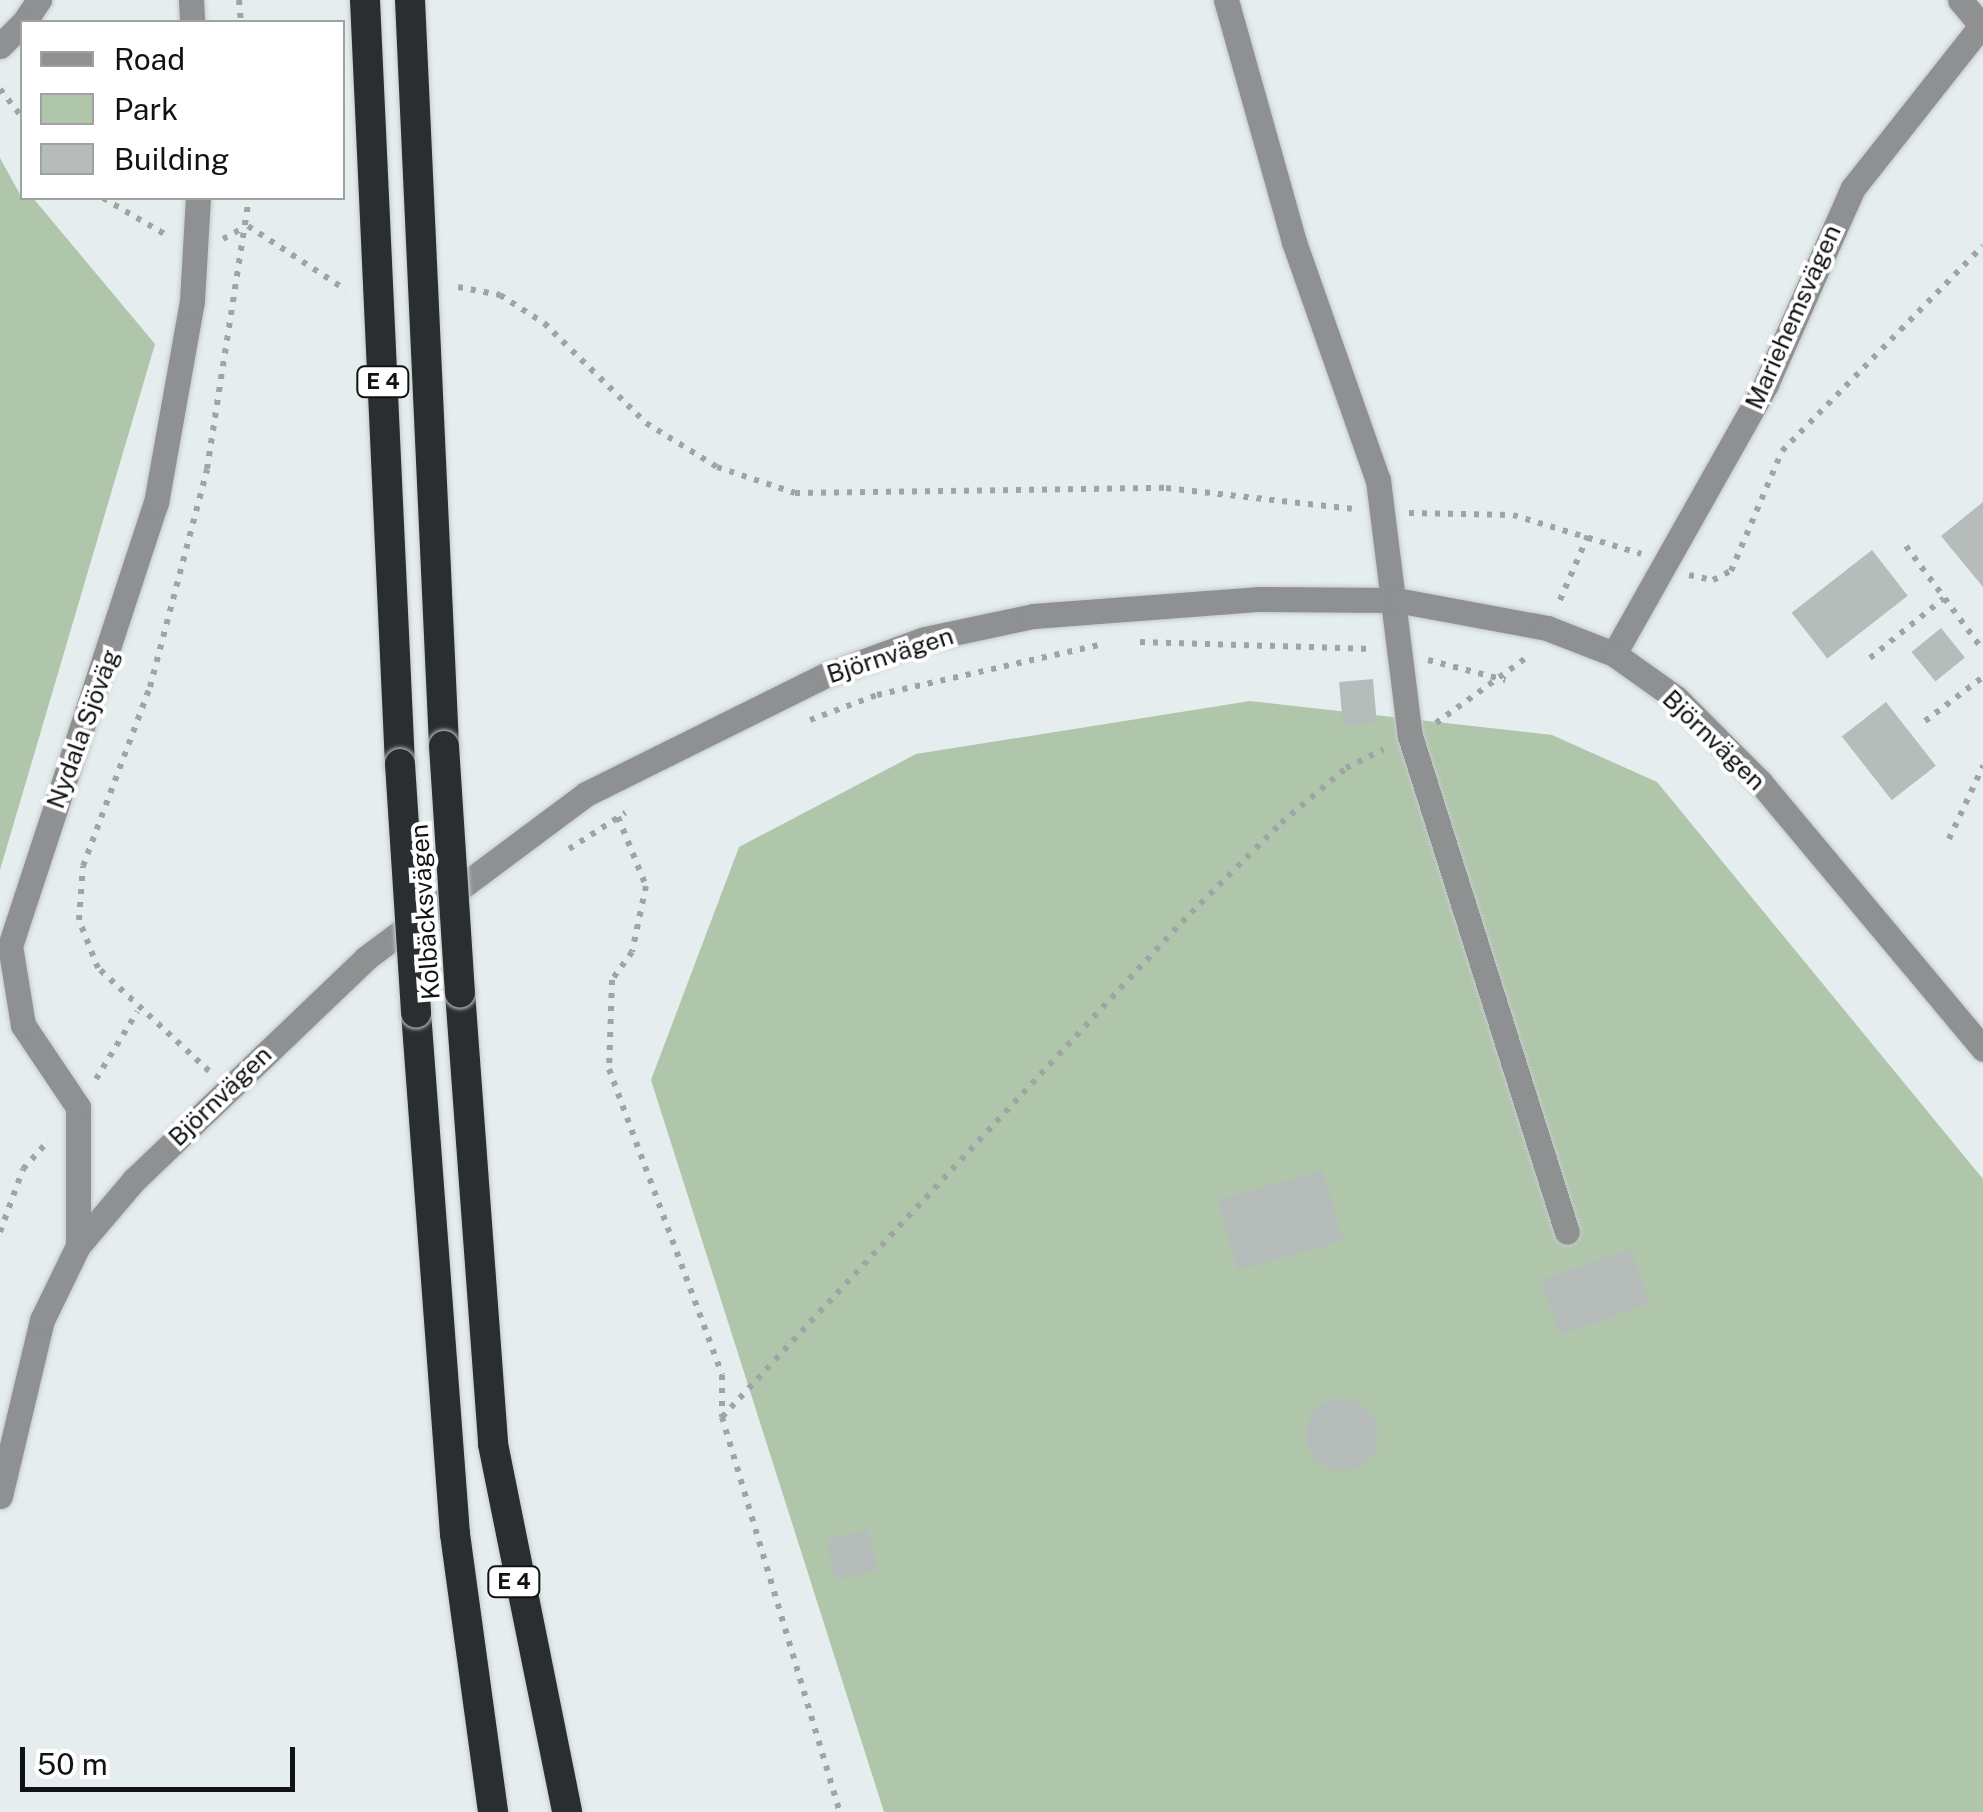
<!DOCTYPE html>
<meta charset="utf-8">
<style>
body{margin:0}
#map{position:relative;width:1983px;height:1812px;overflow:hidden;background:#e6edee;font-family:"Public Sans",sans-serif}
div>[style]{position:absolute}
.green>*{inset:0;background:#afc6ab}
.building>*{inset:0;background:#b6bcba;transform-origin:0 0}
.round{border-radius:50%}
.path>*{height:6px;margin-top:-3px;transform-origin:0;background:repeating-linear-gradient(90deg,#9fa5a5 0 5px,transparent 0 13px)}
.roads{filter:drop-shadow(0 0 2px #c4cacb) drop-shadow(0 0 2px #c4cacb)}
.minor>*{height:25px;margin:-12.5px;padding:0 12.5px;transform-origin:12.5px;border-radius:12.5px;background:#8e9091}
.highway>*{height:30px;margin:-15px;padding:0 15px;transform-origin:15px;border-radius:15px;background:#2a2e31}
.bridges{filter:drop-shadow(0 0 2px #c4cacb) drop-shadow(0 0 2px #c4cacb)}
.highway-bridge>*{height:30px;margin:-15px;padding:0 15px;transform-origin:15px;border-radius:15px;background:#2a2e31}
span{translate:-50% -50%;white-space:nowrap;text-align:center;line-height:1.15;-webkit-text-stroke:8px #fff;paint-order:stroke}
.shield-label span{padding:2px 8px;background:#fff;border:2px solid;border-radius:8px;-webkit-text-stroke-width:0}
.shield-label{font-size:22px;color:#111313;font-weight:700}
.street-label{font-size:25px;color:#111313}
.legend{position:absolute;left:20px;top:20px;width:325px;height:180px;box-sizing:border-box;background:#fff;border:2px solid #a0a1a1;margin:0;padding:12px 18px;list-style:none;font-size:30px;color:#111313}
.legend li{display:flex;align-items:center;gap:20px;height:50px}
.legend b{width:50px;border:2px solid #a0a1a1}
.scale{position:absolute;left:20px;top:1747px;width:275px;height:45px;box-sizing:border-box;border:5px solid #111313;border-top:0;padding-left:12px;font-size:30px;line-height:35px;white-space:nowrap;color:#111313;-webkit-text-stroke:8px #fff;paint-order:stroke}
</style>
<div id="map">
<div class="green">
<i style="clip-path:polygon(0 158px,22px 198px,33px 198px,155px 344px,0 870px)"></i>
<i style="clip-path:polygon(1250px 701px,1552px 735px,1657px 782px,1983px 1179px,1983px 1812px,884px 1812px,651px 1080px,739px 847px,916px 754px)"></i>
</div>
<div class="building">
<i style="clip-path:polygon(1983px 502px,1983px 587px,1941px 536px)"></i>
<i style="left:1872px;top:550px;width:58px;height:102px;rotate:52deg"></i>
<i style="left:1941px;top:628px;width:38px;height:38px;rotate:51deg"></i>
<i style="left:1373px;top:679px;width:44px;height:34px;rotate:85deg"></i>
<i style="left:1886px;top:702px;width:81px;height:56px;rotate:52deg"></i>
<i style="left:1323px;top:1170px;width:73px;height:110px;rotate:74deg"></i>
<i style="left:1631px;top:1249px;width:58px;height:95px;rotate:71deg"></i>
<i class="round" style="left:1306px;top:1399px;width:72px;height:72px"></i>
<i style="left:867px;top:1529px;width:42px;height:43px;rotate:75deg"></i>
</div>
<div class="path">
<i style="left:239px;top:0;width:22px;rotate:85deg"></i>
<i style="left:0;top:89px;width:36px;rotate:52deg"></i>
<i style="left:103px;top:198px;width:73px;rotate:30.4deg"></i>
<i style="left:248px;top:226px;width:117px;rotate:33.1deg"></i>
<i style="left:223px;top:239px;width:26px;rotate:-29deg"></i>
<i style="left:458px;top:287px;width:43px;rotate:10.8deg"></i>
<i style="left:500px;top:295px;width:52px;rotate:32.5deg"></i>
<i style="left:544px;top:323px;width:143px;rotate:44.4deg"></i>
<i style="left:646px;top:423px;width:84px;rotate:31.8deg"></i>
<i style="left:717px;top:467px;width:82px;rotate:18.4deg"></i>
<i style="left:795px;top:493px;width:371px;rotate:-0.8deg"></i>
<i style="left:1166px;top:488px;width:187px;rotate:6.4deg"></i>
<i style="left:1409px;top:513px;width:104px;rotate:1.1deg"></i>
<i style="left:1513px;top:515px;width:134px;rotate:16.9deg"></i>
<i style="left:1906px;top:546px;width:129px;rotate:53.5deg"></i>
<i style="left:1689px;top:575px;width:25px;rotate:12deg"></i>
<i style="left:1713px;top:580px;width:20px;rotate:-27deg"></i>
<i style="left:1731px;top:571px;width:130px;rotate:-67deg"></i>
<i style="left:1782px;top:451px;width:287px;rotate:-45.6deg"></i>
<i style="left:1560px;top:600px;width:73px;rotate:-66.6deg"></i>
<i style="left:1140px;top:642px;width:232px;rotate:1.7deg"></i>
<i style="left:1870px;top:658px;width:95px;rotate:-39deg"></i>
<i style="left:1428px;top:660px;width:80px;rotate:14.6deg"></i>
<i style="left:810px;top:720px;width:72px;rotate:-20.5deg"></i>
<i style="left:877px;top:695px;width:232px;rotate:-12.7deg"></i>
<i style="left:1925px;top:721px;width:73px;rotate:-37.2deg"></i>
<i style="left:1436px;top:723px;width:116px;rotate:-35.9deg"></i>
<i style="left:618px;top:817px;width:74px;rotate:67.9deg"></i>
<i style="left:646px;top:886px;width:67px;rotate:102deg"></i>
<i style="left:632px;top:952px;width:34px;rotate:126deg"></i>
<i style="left:612px;top:980px;width:89px;rotate:91.9deg"></i>
<i style="left:609px;top:1069px;width:326px;rotate:69.7deg"></i>
<i style="left:722px;top:1375px;width:42px;rotate:90deg"></i>
<i style="left:722px;top:1417px;width:412px;rotate:73.4deg"></i>
<i style="left:1949px;top:839px;width:81px;rotate:-65deg"></i>
<i style="left:569px;top:849px;width:67px;rotate:-32.7deg"></i>
<i style="left:209px;top:1071px;width:151px;rotate:-137.1deg"></i>
<i style="left:98px;top:968px;width:52px;rotate:-111.6deg"></i>
<i style="left:79px;top:920px;width:54px;rotate:-85.8deg"></i>
<i style="left:83px;top:866px;width:191px;rotate:-69.5deg"></i>
<i style="left:150px;top:687px;width:225px;rotate:-75.3deg"></i>
<i style="left:207px;top:469px;width:274px;rotate:-81.2deg"></i>
<i style="left:96px;top:1079px;width:79px;rotate:-58.5deg"></i>
<i style="left:0;top:1232px;width:67px;rotate:-69.9deg"></i>
<i style="left:23px;top:1169px;width:39px;rotate:-48deg"></i>
<i style="left:722px;top:1417px;width:676px;rotate:-47.1deg"></i>
<i style="left:1182px;top:922px;width:140px;rotate:-45deg"></i>
<i style="left:1281px;top:823px;width:85px;rotate:-40.2deg"></i>
<i style="left:1346px;top:768px;width:42px;rotate:-26.6deg"></i>
</div>
<div class="roads">
<div class="minor">
<i style="left:191px;top:0;width:22px;rotate:87deg"></i>
<i style="left:1226px;top:0;width:251px;rotate:74.3deg"></i>
<i style="left:1294px;top:242px;width:252px;rotate:70.6deg"></i>
<i style="left:1378px;top:480px;width:258px;rotate:82.9deg"></i>
<i style="left:1410px;top:736px;width:520px;rotate:72.44deg"></i>
<i style="left:1960px;top:0;width:35px;rotate:50deg"></i>
<i style="left:24px;top:22px;width:27px;rotate:-56deg"></i>
<i style="left:0;top:46px;width:31px;rotate:-45deg"></i>
<i style="left:1614px;top:654px;width:310px;rotate:-60.6deg"></i>
<i style="left:1766px;top:384px;width:214px;rotate:-66.1deg"></i>
<i style="left:1853px;top:188px;width:206px;rotate:-51.7deg"></i>
<i style="left:78px;top:1246px;width:139px;rotate:-90deg"></i>
<i style="left:78px;top:1107px;width:99px;rotate:-123.9deg"></i>
<i style="left:23px;top:1025px;width:80px;rotate:-99.3deg"></i>
<i style="left:10px;top:946px;width:466px;rotate:-71.8deg"></i>
<i style="left:156px;top:503px;width:205px;rotate:-79.9deg"></i>
<i style="left:192px;top:301px;width:103px;rotate:-86.7deg"></i>
<i style="left:0;top:1496px;width:181px;rotate:-76.6deg"></i>
<i style="left:42px;top:1320px;width:82px;rotate:-64.1deg"></i>
<i style="left:78px;top:1246px;width:87px;rotate:-49.7deg"></i>
<i style="left:134px;top:1180px;width:321px;rotate:-43.7deg"></i>
<i style="left:366px;top:958px;width:274px;rotate:-36.7deg"></i>
<i style="left:586px;top:794px;width:268px;rotate:-26.4deg"></i>
<i style="left:826px;top:675px;width:105px;rotate:-20deg"></i>
<i style="left:925px;top:639px;width:110px;rotate:-12deg"></i>
<i style="left:1033px;top:616px;width:228px;rotate:-4.3deg"></i>
<i style="left:1260px;top:599px;width:136px;rotate:0.4deg"></i>
<i style="left:1396px;top:600px;width:154px;rotate:10.5deg"></i>
<i style="left:1547px;top:628px;width:72px;rotate:21.2deg"></i>
<i style="left:1614px;top:654px;width:76px;rotate:35.4deg"></i>
<i style="left:1676px;top:698px;width:119px;rotate:45deg"></i>
<i style="left:1760px;top:782px;width:348px;rotate:50.1deg"></i>
</div>
<div class="highway">
<i style="left:365px;top:0;width:765px;rotate:87.38deg"></i>
<i style="left:410px;top:0;width:747px;rotate:87.39deg"></i>
<i style="left:460px;top:992px;width:453px;rotate:85.8deg"></i>
<i style="left:493px;top:1444px;width:375px;rotate:78.6deg"></i>
<i style="left:416px;top:1012px;width:523px;rotate:85.73deg"></i>
<i style="left:455px;top:1534px;width:281px;rotate:82.2deg"></i>
</div>
</div>
<div class="bridges">
<div class="highway-bridge">
<i style="left:444px;top:746px;width:247px;rotate:86.3deg"></i>
<i style="left:400px;top:764px;width:249px;rotate:86.3deg"></i>
</div>
</div>
<div class="shield-label">
<span style="left:383px;top:382px">E 4</span>
<span style="left:514px;top:1582px">E 4</span>
</div>
<div class="street-label">
<span style="left:1793px;top:317px;rotate:-66deg">Mariehemsvägen</span>
<span style="left:890px;top:655px;rotate:-18deg">Björnvägen</span>
<span style="left:83px;top:729px;rotate:-70deg">Nydala Sjöväg</span>
<span style="left:1714px;top:740px;rotate:44deg">Björnvägen</span>
<span style="left:425px;top:912px;rotate:-94deg">Kolbäcksvägen</span>
<span style="left:220px;top:1096px;rotate:-44deg">Björnvägen</span>
</div>
<ul class="legend">
<li><b style="height:12px;background:#8e9091"></b>Road</li>
<li><b style="height:28px;background:#afc6ab"></b>Park</li>
<li><b style="height:28px;background:#b6bcba"></b>Building</li>
</ul>
<div class="scale">50 m</div>
</div>
